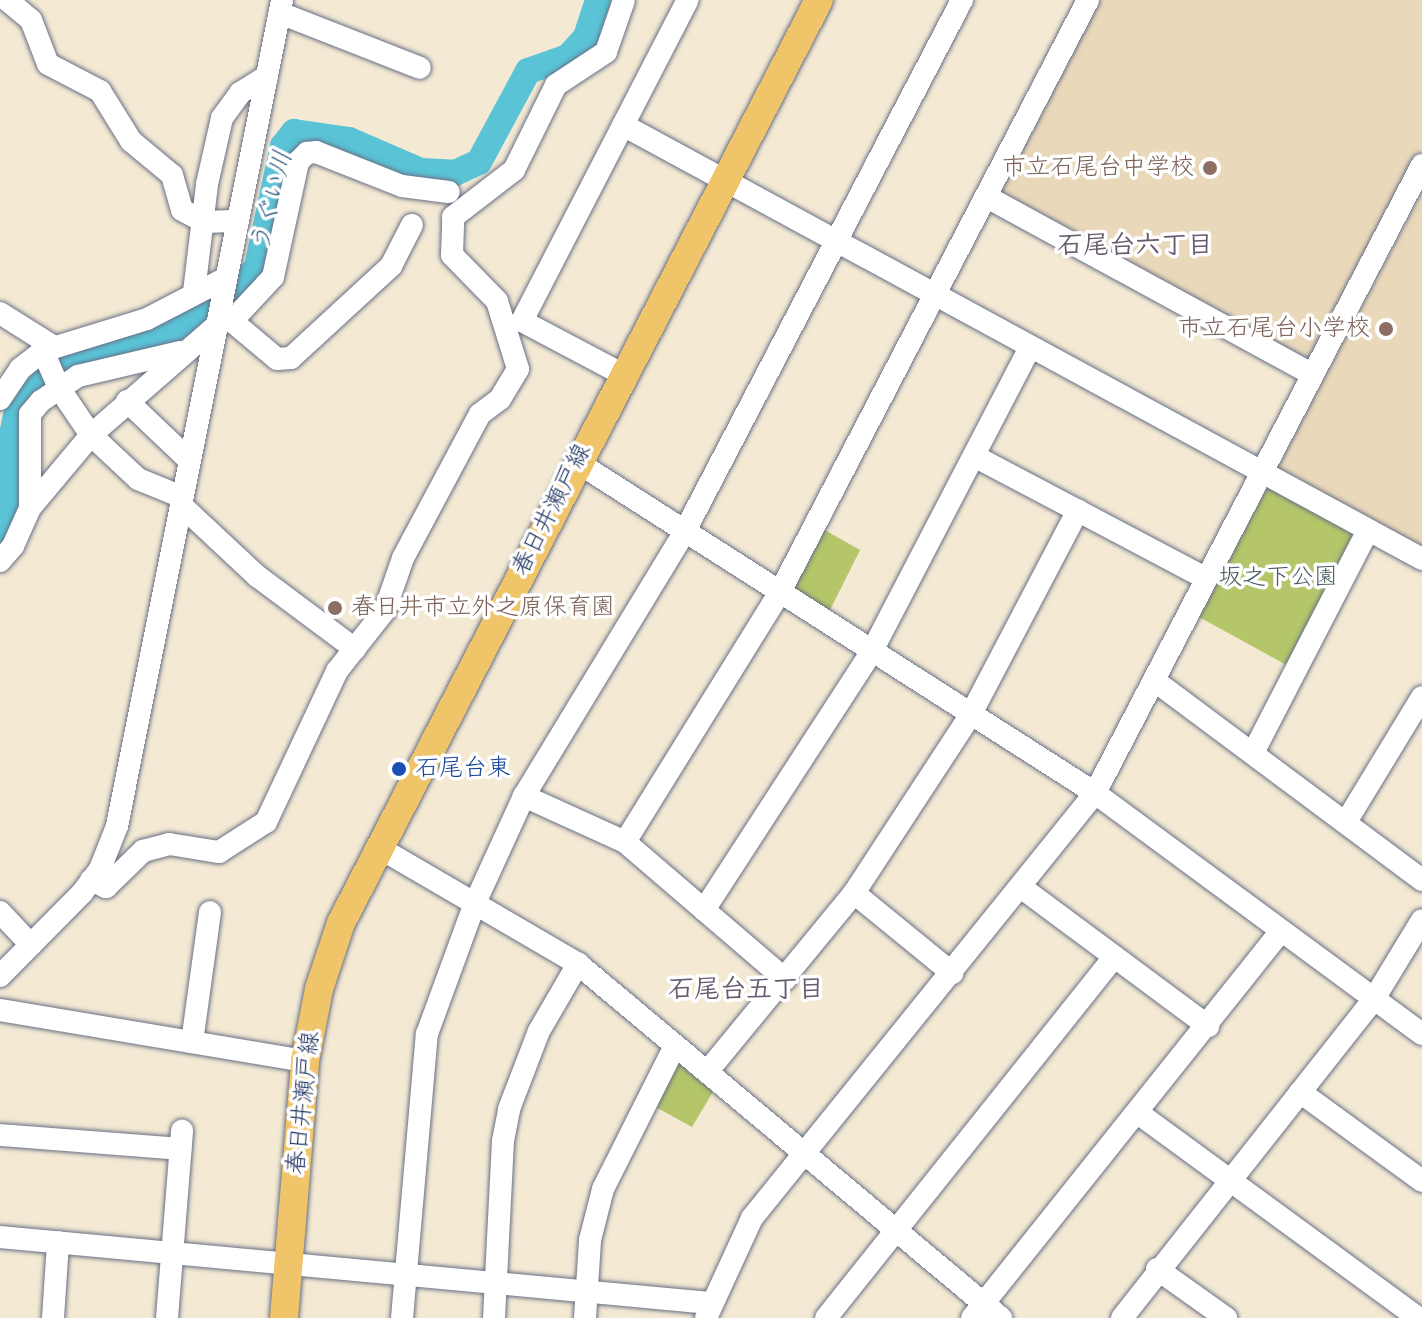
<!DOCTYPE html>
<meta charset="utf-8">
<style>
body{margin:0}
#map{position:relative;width:1422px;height:1318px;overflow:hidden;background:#f4e9d3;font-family:Kalam,"Klee One",sans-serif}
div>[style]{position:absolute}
.built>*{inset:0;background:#ead8ba}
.green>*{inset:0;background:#b4c669}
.river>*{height:26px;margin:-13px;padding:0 13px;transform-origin:13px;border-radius:13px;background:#5ac3d6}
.roads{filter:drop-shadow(0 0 2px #677087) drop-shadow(0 0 2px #677087)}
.minor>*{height:22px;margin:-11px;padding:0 11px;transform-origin:11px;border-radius:11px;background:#fff}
.major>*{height:28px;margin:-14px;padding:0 14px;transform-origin:14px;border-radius:14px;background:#f0c469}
.dots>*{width:22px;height:22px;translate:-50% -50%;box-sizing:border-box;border:4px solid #fff;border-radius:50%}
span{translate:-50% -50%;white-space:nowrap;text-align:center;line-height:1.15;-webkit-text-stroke:7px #fff;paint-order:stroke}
.education-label{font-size:24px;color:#785e54}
.right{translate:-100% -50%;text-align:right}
.left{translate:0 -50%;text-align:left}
.street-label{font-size:24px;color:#1b2f5e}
.park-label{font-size:24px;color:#495c61}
.transit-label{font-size:24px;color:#164399}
.water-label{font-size:26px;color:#2e5b82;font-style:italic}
.neighbourhood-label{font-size:26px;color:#665a6e;font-weight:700}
</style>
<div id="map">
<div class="built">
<i style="clip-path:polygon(1097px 0,1422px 0,1422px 148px,1312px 359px,1305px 360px,1000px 194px,998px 188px)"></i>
<i style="clip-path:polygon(1422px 194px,1422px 547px,1280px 471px,1279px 464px)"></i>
</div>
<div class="green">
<i style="clip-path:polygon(1273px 487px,1355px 531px,1290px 667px,1199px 617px,1267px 488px)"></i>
<i style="clip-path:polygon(821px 528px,860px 550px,829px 612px,794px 590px)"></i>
<i style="clip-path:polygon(681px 1061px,714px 1090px,692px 1127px,652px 1105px,674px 1062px)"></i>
</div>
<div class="river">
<i style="left:0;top:534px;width:45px;rotate:-73.2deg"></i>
<i style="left:13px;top:491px;width:52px;rotate:-92.2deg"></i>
<i style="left:11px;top:439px;width:33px;rotate:-78deg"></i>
<i style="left:18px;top:407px;width:58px;rotate:-45deg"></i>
<i style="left:59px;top:366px;width:118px;rotate:-17.2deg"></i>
<i style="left:172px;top:331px;width:90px;rotate:-35.1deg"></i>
<i style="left:246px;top:279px;width:16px;rotate:-47deg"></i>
<i style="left:257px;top:267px;width:124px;rotate:-77.9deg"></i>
<i style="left:283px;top:146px;width:18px;rotate:-52deg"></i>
<i style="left:294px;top:132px;width:56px;rotate:8.3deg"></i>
<i style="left:349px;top:140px;width:78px;rotate:23.3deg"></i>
<i style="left:421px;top:171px;width:34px;rotate:3deg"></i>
<i style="left:455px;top:173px;width:26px;rotate:-25deg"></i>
<i style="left:479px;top:162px;width:103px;rotate:-61.7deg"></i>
<i style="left:528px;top:71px;width:42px;rotate:-19.3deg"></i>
<i style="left:568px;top:57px;width:27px;rotate:-48deg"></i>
<i style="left:586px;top:37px;width:39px;rotate:-72deg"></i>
</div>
<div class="roads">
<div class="minor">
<i style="left:7px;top:0;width:31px;rotate:40deg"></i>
<i style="left:31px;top:20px;width:47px;rotate:68.9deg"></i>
<i style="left:48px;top:64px;width:59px;rotate:27.4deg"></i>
<i style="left:100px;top:91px;width:59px;rotate:58.2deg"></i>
<i style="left:131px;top:141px;width:53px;rotate:39.7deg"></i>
<i style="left:172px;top:175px;width:36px;rotate:74deg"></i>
<i style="left:182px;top:210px;width:26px;rotate:28deg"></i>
<i style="left:205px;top:222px;width:33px;rotate:-2deg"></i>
<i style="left:280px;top:13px;width:150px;rotate:21.4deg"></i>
<i style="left:623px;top:125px;width:909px;rotate:28.51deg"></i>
<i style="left:987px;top:197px;width:369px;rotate:28.6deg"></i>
<i style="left:194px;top:292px;width:109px;rotate:-83.1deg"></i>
<i style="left:207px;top:184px;width:68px;rotate:-77.2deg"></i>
<i style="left:222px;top:118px;width:31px;rotate:-54deg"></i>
<i style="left:240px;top:93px;width:32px;rotate:-32deg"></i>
<i style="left:221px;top:312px;width:73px;rotate:40deg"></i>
<i style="left:277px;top:359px;width:14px;rotate:-4deg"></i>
<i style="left:291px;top:358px;width:136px;rotate:-42.6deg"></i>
<i style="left:391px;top:266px;width:46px;rotate:-62.9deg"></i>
<i style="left:0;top:313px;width:64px;rotate:32.2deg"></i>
<i style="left:232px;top:321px;width:60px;rotate:-47deg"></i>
<i style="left:273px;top:277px;width:118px;rotate:-77.7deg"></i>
<i style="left:298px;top:162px;width:13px;rotate:-45deg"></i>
<i style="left:307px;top:153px;width:9px;rotate:-6deg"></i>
<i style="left:316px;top:152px;width:92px;rotate:21.6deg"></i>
<i style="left:402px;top:186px;width:47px;rotate:7.3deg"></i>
<i style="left:43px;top:351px;width:40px;rotate:66.6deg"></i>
<i style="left:59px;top:388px;width:57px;rotate:55.8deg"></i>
<i style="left:91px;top:435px;width:64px;rotate:43.1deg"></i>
<i style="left:138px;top:479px;width:48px;rotate:22.2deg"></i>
<i style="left:622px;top:374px;width:113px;rotate:-152.1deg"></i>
<i style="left:522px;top:321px;width:361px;rotate:-62.7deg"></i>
<i style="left:0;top:399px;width:36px;rotate:-56deg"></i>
<i style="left:20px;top:369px;width:29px;rotate:-38deg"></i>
<i style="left:43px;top:351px;width:109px;rotate:-17.1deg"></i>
<i style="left:147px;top:319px;width:89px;rotate:-27.4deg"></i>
<i style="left:127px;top:401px;width:86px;rotate:43.6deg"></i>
<i style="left:974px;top:456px;width:263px;rotate:27.8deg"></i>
<i style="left:577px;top:462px;width:615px;rotate:32.58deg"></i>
<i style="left:1095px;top:793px;width:406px;rotate:36.4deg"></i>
<i style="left:181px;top:505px;width:104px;rotate:43.1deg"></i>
<i style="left:257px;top:576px;width:122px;rotate:36.7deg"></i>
<i style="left:30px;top:508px;width:94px;rotate:-90deg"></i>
<i style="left:30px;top:414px;width:17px;rotate:-50deg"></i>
<i style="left:41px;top:401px;width:45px;rotate:-34deg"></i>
<i style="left:78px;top:376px;width:105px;rotate:-13.2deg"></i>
<i style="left:0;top:561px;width:20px;rotate:-49deg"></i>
<i style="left:13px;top:546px;width:42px;rotate:-65.9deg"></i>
<i style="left:30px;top:508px;width:95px;rotate:-50.1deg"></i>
<i style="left:91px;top:435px;width:167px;rotate:-41.1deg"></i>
<i style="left:1155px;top:681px;width:333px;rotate:36.7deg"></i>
<i style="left:1253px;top:753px;width:251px;rotate:-62.7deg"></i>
<i style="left:524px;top:796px;width:111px;rotate:24.5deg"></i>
<i style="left:625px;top:842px;width:211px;rotate:40.6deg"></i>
<i style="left:1346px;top:822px;width:146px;rotate:-58.7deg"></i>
<i style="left:625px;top:842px;width:294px;rotate:-58.2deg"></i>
<i style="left:780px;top:592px;width:667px;rotate:-62.51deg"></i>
<i style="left:378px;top:847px;width:232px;rotate:30.3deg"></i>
<i style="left:578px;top:964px;width:552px;rotate:39.93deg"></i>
<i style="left:91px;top:880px;width:17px;rotate:25deg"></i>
<i style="left:106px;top:887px;width:52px;rotate:-44.2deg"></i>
<i style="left:143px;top:851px;width:27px;rotate:-15deg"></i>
<i style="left:169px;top:844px;width:51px;rotate:9.1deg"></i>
<i style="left:219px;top:852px;width:56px;rotate:-32.6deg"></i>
<i style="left:266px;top:822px;width:167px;rotate:-64.8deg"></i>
<i style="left:337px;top:671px;width:78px;rotate:-51.8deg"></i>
<i style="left:385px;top:610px;width:55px;rotate:-70.9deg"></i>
<i style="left:403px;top:558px;width:163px;rotate:-61.9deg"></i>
<i style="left:480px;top:414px;width:25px;rotate:-37deg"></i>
<i style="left:500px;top:399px;width:35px;rotate:-59deg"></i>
<i style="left:518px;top:369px;width:71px;rotate:-107.2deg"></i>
<i style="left:497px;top:301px;width:64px;rotate:-134.4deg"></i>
<i style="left:452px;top:255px;width:38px;rotate:-88deg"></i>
<i style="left:453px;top:217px;width:77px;rotate:-37.6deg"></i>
<i style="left:514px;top:170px;width:95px;rotate:-63.7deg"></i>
<i style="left:556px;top:85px;width:60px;rotate:-33.4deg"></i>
<i style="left:606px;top:52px;width:55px;rotate:-70.9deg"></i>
<i style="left:1022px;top:888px;width:232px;rotate:36.6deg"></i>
<i style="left:854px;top:893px;width:127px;rotate:39.2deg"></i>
<i style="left:704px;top:910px;width:309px;rotate:-57deg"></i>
<i style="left:872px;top:651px;width:340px;rotate:-62.5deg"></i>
<i style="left:0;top:912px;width:45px;rotate:46.8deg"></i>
<i style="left:0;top:976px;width:117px;rotate:-45.3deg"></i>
<i style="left:82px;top:893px;width:30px;rotate:-53deg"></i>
<i style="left:100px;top:869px;width:46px;rotate:-68.4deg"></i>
<i style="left:117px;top:826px;width:842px;rotate:-78.7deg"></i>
<i style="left:0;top:1010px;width:309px;rotate:9.5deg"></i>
<i style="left:192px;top:1042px;width:131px;rotate:-82.1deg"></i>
<i style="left:707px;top:1072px;width:232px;rotate:-50.6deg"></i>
<i style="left:854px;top:893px;width:214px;rotate:-56.8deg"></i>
<i style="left:971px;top:714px;width:230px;rotate:-62.3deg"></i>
<i style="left:1300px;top:1092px;width:151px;rotate:36.1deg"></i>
<i style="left:1138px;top:1113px;width:347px;rotate:36.2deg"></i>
<i style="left:0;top:1135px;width:181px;rotate:4.4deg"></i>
<i style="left:0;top:1237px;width:713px;rotate:5.31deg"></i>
<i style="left:1157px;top:1269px;width:85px;rotate:35.4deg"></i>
<i style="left:53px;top:1318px;width:76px;rotate:-86.2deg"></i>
<i style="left:167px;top:1318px;width:188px;rotate:-85.4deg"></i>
<i style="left:402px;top:1318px;width:285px;rotate:-85deg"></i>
<i style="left:427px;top:1034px;width:140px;rotate:-69.9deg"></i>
<i style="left:475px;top:903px;width:118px;rotate:-65.4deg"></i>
<i style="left:524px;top:796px;width:310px;rotate:-58.7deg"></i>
<i style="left:685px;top:531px;width:599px;rotate:-62.45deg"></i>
<i style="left:494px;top:1318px;width:177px;rotate:-87.1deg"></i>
<i style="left:503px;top:1141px;width:33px;rotate:-79deg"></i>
<i style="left:509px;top:1109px;width:84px;rotate:-69deg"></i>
<i style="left:539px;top:1031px;width:78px;rotate:-59.8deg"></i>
<i style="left:585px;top:1318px;width:78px;rotate:-86.3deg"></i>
<i style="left:590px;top:1240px;width:53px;rotate:-75.7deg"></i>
<i style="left:603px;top:1189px;width:160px;rotate:-63.3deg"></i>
<i style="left:706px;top:1318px;width:110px;rotate:-65.3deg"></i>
<i style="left:752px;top:1218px;width:546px;rotate:-51.09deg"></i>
<i style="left:1095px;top:793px;width:708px;rotate:-62.49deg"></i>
<i style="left:826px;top:1318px;width:462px;rotate:-51.4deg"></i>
<i style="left:972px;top:1318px;width:495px;rotate:-51.4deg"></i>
<i style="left:1122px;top:1318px;width:407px;rotate:-51.7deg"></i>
<i style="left:1374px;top:999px;width:92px;rotate:-58.7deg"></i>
</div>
<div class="major">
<i style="left:284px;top:1318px;width:258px;rotate:-85.3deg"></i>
<i style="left:305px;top:1061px;width:73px;rotate:-79deg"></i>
<i style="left:319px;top:989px;width:70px;rotate:-71.6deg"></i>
<i style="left:341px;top:923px;width:1039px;rotate:-62.62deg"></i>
</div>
</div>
<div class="dots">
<i style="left:1210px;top:168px;background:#8d6e63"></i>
<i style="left:1386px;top:329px;background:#8d6e63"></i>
<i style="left:335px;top:608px;background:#8d6e63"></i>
<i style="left:399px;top:769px;background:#1a4fb4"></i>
</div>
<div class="education-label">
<span class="right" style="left:1194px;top:168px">市立石尾台中学校</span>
<span class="right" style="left:1370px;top:329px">市立石尾台小学校</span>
<span class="left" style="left:351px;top:608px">春日井市立外之原保育園</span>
</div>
<div class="street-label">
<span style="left:552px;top:510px;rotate:-63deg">春日井瀬戸線</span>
<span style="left:304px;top:1103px;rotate:-84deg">春日井瀬戸線</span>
</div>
<div class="park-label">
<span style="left:1278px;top:578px">坂之下公園</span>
</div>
<div class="transit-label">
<span class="left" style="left:415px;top:769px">石尾台東</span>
</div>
<div class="water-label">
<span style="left:273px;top:202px;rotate:-76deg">うぐい川</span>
</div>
<div class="neighbourhood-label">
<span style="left:1135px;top:247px">石尾台六丁目</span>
<span style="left:746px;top:991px">石尾台五丁目</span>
</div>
</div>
